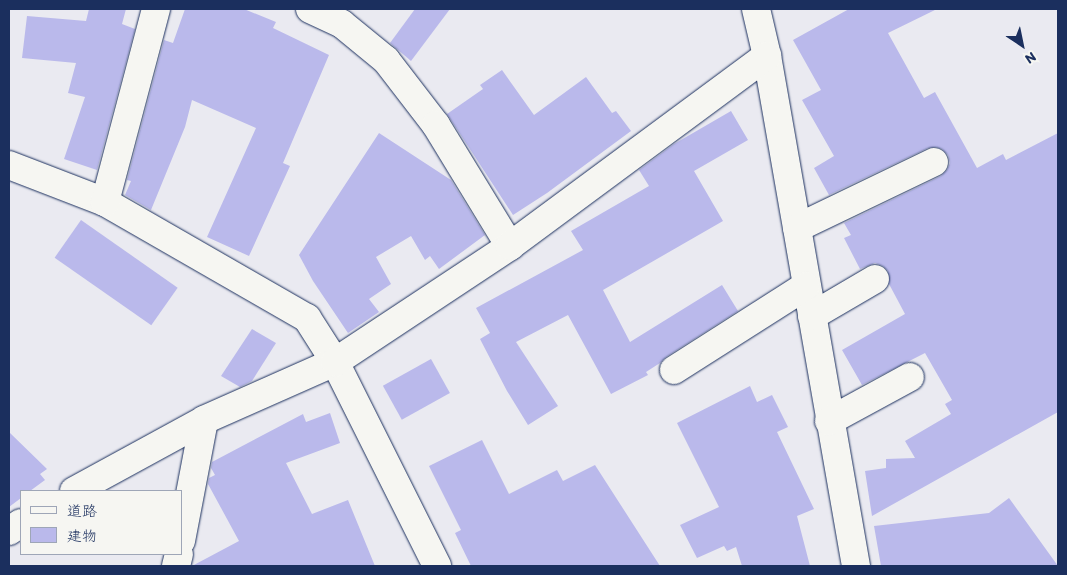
<!DOCTYPE html>
<meta charset="utf-8">
<style>
body{margin:0}
#map{position:relative;width:1067px;height:575px;overflow:hidden;background:#eaeaf1;font-family:Itim,"Klee One",sans-serif}
div>[style]{position:absolute}
.building>*{inset:0;background:#bab9eb;transform-origin:0 0}
.roads{filter:drop-shadow(0 0 1px #1b2f5e) drop-shadow(0 0 1px #1b2f5e)}
.minor>*{height:28px;margin:-14px;padding:0 14px;transform-origin:14px;border-radius:14px;background:#f6f6f2}
span{translate:-50% -50%;white-space:nowrap;text-align:center;line-height:1.15;-webkit-text-stroke:4px #f6f6f2;paint-order:stroke}
.frame{position:absolute;inset:0;border:10px solid #1b2f5e;pointer-events:none}
.legend{position:absolute;left:20px;top:490px;width:162px;height:65px;box-sizing:border-box;background:#f6f6f2;border:1px solid #9ea6b7;margin:0;padding:6px 9px;list-style:none;font-size:15px;color:#1b2f5e}
.legend li{display:flex;align-items:center;gap:10px;height:25px}
.legend b{width:25px;border:1px solid #9ea6b7}
.north{position:absolute;left:997px;top:20px;width:50px;height:50px;-webkit-text-stroke:4px #f6f6f2;paint-order:stroke;rotate:146deg;font-size:14px;font-weight:700;line-height:20px;text-align:center;color:#1b2f5e}
.north::after{content:'';display:block;margin:auto;width:18px;height:22px;background:#1b2f5e;clip-path:polygon(50% 0,100% 100%,50% 72%,0 100%)}
</style>
<div id="map">
<div class="building">
<i style="clip-path:polygon(89px 9px,126px 9px,122px 24px,135px 29px,97px 170px,64px 159px,85px 97px,68px 93px,76px 63px,22px 58px,27px 16px,86px 21px)"></i>
<i style="clip-path:polygon(185px 9px,244px 9px,276px 22px,273px 28px,329px 55px,283px 163px,290px 166px,249px 256px,207px 237px,256px 128px,192px 100px,185px 127px,151px 210px,125px 195px,131px 181px,127px 180px,164px 40px,173px 43px)"></i>
<i style="clip-path:polygon(415px 9px,450px 9px,411px 61px,390px 43px)"></i>
<i style="clip-path:polygon(849px 9px,937px 9px,888px 33px,924px 98px,935px 92px,977px 168px,1003px 154px,1006px 160px,1058px 133px,1058px 412px,872px 516px,865px 471px,886px 468px,886px 459px,915px 458px,905px 441px,951px 414px,945px 404px,952px 400px,925px 353px,862px 385px,842px 350px,905px 314px,889px 284px,888px 271px,883px 266px,875px 263px,860px 269px,844px 238px,851px 235px,844px 223px,941px 176px,947px 170px,950px 163px,948px 155px,942px 149px,936px 147px,928px 148px,829px 195px,814px 168px,834px 156px,802px 100px,821px 90px,793px 40px)"></i>
<i style="clip-path:polygon(502px 70px,534px 115px,586px 77px,612px 113px,616px 111px,631px 131px,547px 193px,513px 215px,447px 114px,483px 89px,480px 85px)"></i>
<i style="clip-path:polygon(731px 111px,748px 140px,694px 171px,723px 221px,603px 290px,630px 342px,722px 285px,738px 311px,666px 357px,660px 363px,646px 372px,648px 375px,611px 394px,568px 315px,516px 342px,558px 406px,528px 425px,507px 391px,480px 339px,490px 333px,476px 308px,583px 250px,571px 231px,649px 186px,639px 170px,674px 144px)"></i>
<i style="clip-path:polygon(379px 133px,451px 180px,485px 235px,439px 269px,430px 256px,425px 260px,411px 236px,376px 257px,391px 284px,369px 299px,379px 312px,348px 333px,313px 281px,299px 255px)"></i>
<i style="left:81px;top:220px;width:118px;height:46px;rotate:35deg"></i>
<i style="clip-path:polygon(252px 329px,276px 343px,252px 381px,240px 387px,221px 376px)"></i>
<i style="left:431px;top:359px;width:39px;height:55px;rotate:61deg"></i>
<i style="clip-path:polygon(750px 386px,757px 402px,772px 395px,788px 427px,777px 432px,814px 509px,797px 516px,810px 566px,742px 566px,736px 547px,727px 551px,724px 546px,697px 558px,680px 525px,719px 507px,677px 423px)"></i>
<i style="clip-path:polygon(330px 413px,340px 443px,286px 463px,312px 514px,348px 500px,375px 566px,192px 566px,239px 541px,208px 484px,209px 478px,215px 475px,211px 468px,212px 462px,303px 414px,306px 422px)"></i>
<i style="clip-path:polygon(9px 432px,47px 469px,40px 474px,45px 480px,30px 491px,21px 491px,21px 498px,9px 507px)"></i>
<i style="clip-path:polygon(482px 440px,509px 494px,557px 470px,563px 481px,595px 465px,660px 566px,471px 566px,455px 533px,461px 530px,429px 466px)"></i>
<i style="clip-path:polygon(1009px 498px,1058px 566px,881px 566px,874px 526px,989px 513px)"></i>
</div>
<div class="roads">
<div class="minor">
<i style="left:310px;top:9px;width:35px;rotate:25deg"></i>
<i style="left:342px;top:24px;width:57px;rotate:39.3deg"></i>
<i style="left:386px;top:60px;width:82px;rotate:52.4deg"></i>
<i style="left:436px;top:125px;width:142px;rotate:58.6deg"></i>
<i style="left:756px;top:9px;width:48px;rotate:76.8deg"></i>
<i style="left:767px;top:56px;width:518px;rotate:80.1deg"></i>
<i style="left:9px;top:165px;width:103px;rotate:21.1deg"></i>
<i style="left:105px;top:202px;width:233px;rotate:29.9deg"></i>
<i style="left:307px;top:318px;width:52px;rotate:57.5deg"></i>
<i style="left:335px;top:362px;width:228px;rotate:63.4deg"></i>
<i style="left:105px;top:202px;width:200px;rotate:-75.2deg"></i>
<i style="left:797px;top:228px;width:152px;rotate:-25.7deg"></i>
<i style="left:812px;top:316px;width:73px;rotate:-30.4deg"></i>
<i style="left:674px;top:370px;width:156px;rotate:-32.5deg"></i>
<i style="left:829px;top:421px;width:92px;rotate:-28.5deg"></i>
<i style="left:74px;top:491px;width:148px;rotate:-28.6deg"></i>
<i style="left:204px;top:420px;width:143px;rotate:-23.9deg"></i>
<i style="left:335px;top:362px;width:210px;rotate:-33.5deg"></i>
<i style="left:510px;top:246px;width:320px;rotate:-36.5deg"></i>
<i style="left:9px;top:531px;width:14px;rotate:-34deg"></i>
<i style="left:181px;top:541px;width:123px;rotate:-79.2deg"></i>
<i style="left:176px;top:566px;width:12px;rotate:-76deg"></i>
</div>
</div>
<div class="frame"></div>
<ul class="legend">
<li><b style="height:6px;background:#f6f6f2"></b>道路</li>
<li><b style="height:14px;background:#bab9eb"></b>建物</li>
</ul>
<div class="north">N</div>
</div>
